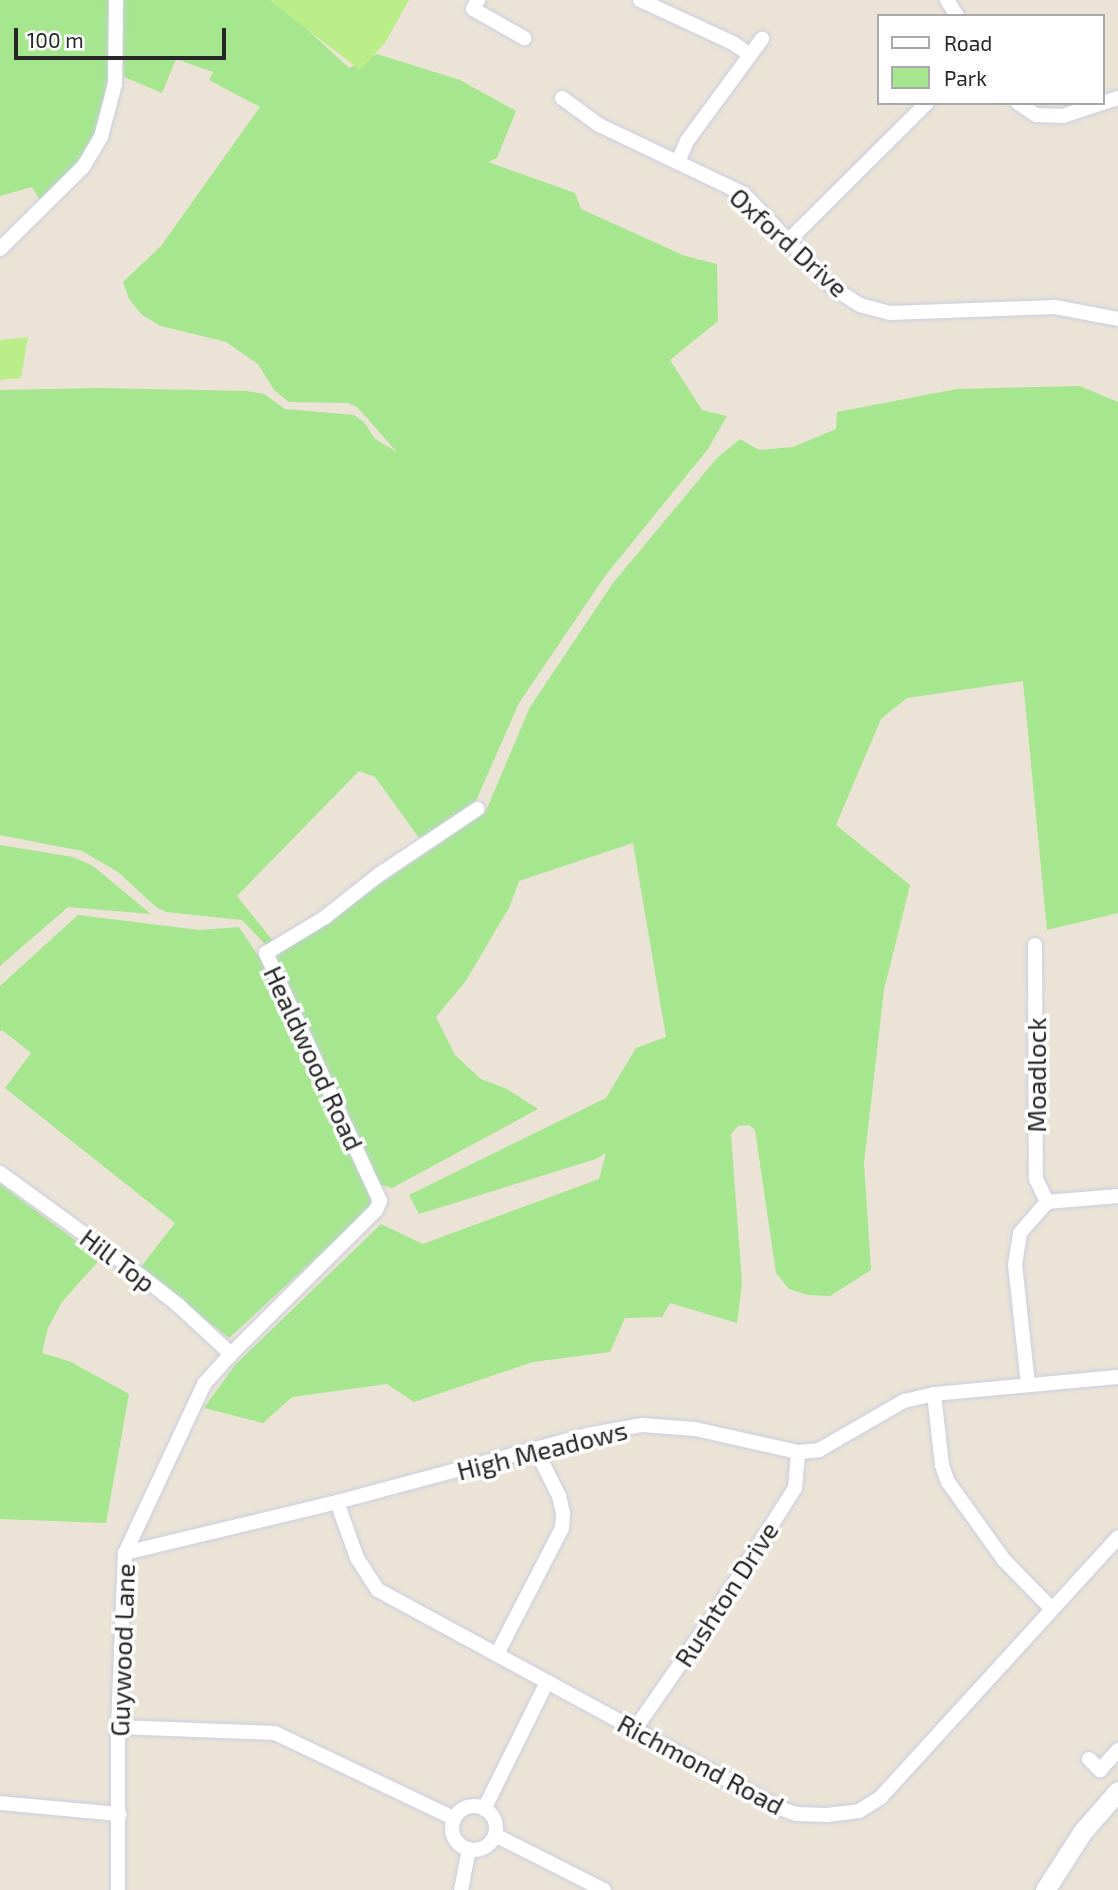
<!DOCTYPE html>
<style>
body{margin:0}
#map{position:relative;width:1118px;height:1890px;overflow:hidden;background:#ebe4d6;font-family:"Exo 2",sans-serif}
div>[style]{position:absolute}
.green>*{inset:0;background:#a5e68e}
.pitch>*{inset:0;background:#bbee89}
.roads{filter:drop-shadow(0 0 2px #cccee1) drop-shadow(0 0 2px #cccee1)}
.minor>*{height:14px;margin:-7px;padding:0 7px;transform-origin:7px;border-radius:7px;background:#fff}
.minor>.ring{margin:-7px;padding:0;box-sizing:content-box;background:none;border:14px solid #fff;border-radius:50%}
.tertiary>*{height:19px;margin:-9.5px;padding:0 9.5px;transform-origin:9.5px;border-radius:9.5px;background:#fff}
span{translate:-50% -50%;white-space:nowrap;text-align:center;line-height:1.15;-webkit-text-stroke:7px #fff;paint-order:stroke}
.street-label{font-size:26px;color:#272727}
.legend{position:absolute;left:877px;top:14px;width:228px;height:91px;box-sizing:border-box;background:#fff;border:2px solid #a9a9a9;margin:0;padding:9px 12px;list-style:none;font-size:21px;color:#272727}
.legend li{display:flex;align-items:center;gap:14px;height:35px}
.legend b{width:35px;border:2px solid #a9a9a9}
.scale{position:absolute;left:14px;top:28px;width:212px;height:32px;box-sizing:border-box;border:4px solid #272727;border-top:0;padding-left:9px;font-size:21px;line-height:24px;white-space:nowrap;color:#272727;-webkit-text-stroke:5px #fff;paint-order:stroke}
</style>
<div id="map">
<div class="green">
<i style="clip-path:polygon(0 0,110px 0,109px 73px,97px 128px,76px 166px,40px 200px,32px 187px,0 196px)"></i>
<i style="clip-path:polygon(121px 0,269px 0,296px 19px,349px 68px,377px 54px,460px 80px,516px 111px,497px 158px,488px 162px,575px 193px,581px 209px,685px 256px,717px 264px,718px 321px,670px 360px,702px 410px,727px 416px,708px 449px,605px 576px,519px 703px,475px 803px,422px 842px,375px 777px,359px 771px,237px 896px,273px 941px,266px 945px,242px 920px,166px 912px,156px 907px,118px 872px,82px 851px,0 835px,0 390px,99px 388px,247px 391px,264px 394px,285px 409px,354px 415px,364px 422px,375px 439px,397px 452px,357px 407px,348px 403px,289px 402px,274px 390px,258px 364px,226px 342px,161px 326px,142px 315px,129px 299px,123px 282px,161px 246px,260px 107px,209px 80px,213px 72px,176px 59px,162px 93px,124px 77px)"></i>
<i style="clip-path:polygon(1080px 386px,1118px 402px,1118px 913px,1047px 930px,1023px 681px,907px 698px,881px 719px,836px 825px,910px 885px,884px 990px,864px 1163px,871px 1270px,830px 1296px,808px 1295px,789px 1289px,776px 1273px,755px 1130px,749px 1125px,738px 1126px,731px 1134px,742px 1283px,737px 1323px,670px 1303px,662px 1317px,625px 1318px,610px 1352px,533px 1362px,414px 1402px,387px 1384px,292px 1397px,263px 1423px,204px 1408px,235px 1365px,381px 1224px,423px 1244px,599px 1179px,606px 1153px,596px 1159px,419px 1214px,409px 1195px,606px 1098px,636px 1048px,666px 1037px,633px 843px,519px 881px,509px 908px,465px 982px,436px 1017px,455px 1055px,481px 1079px,507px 1089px,538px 1109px,392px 1188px,378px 1184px,274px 956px,485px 813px,530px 707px,613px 583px,717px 458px,740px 439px,759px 450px,793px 447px,836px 429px,837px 412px,957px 389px)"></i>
<i style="clip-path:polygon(0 845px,73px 857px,93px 866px,151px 914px,68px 907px,0 966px)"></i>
<i style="clip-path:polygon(78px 915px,199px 930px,239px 927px,263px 963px,372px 1200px,366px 1212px,229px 1338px,140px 1268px,175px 1223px,5px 1088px,31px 1053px,2px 1030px,0 1032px,0 986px)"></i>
<i style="clip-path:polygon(0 1184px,83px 1246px,103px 1256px,62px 1302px,48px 1328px,42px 1353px,69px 1361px,129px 1394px,106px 1523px,0 1519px)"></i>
</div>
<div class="pitch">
<i style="clip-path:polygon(269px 0,409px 0,385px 43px,360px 70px)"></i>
<i style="clip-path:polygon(28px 337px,21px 378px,0 380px,0 340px)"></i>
</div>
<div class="roads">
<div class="minor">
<i style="left:478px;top:0;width:10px;rotate:119deg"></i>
<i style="left:473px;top:9px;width:59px;rotate:29.6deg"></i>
<i style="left:640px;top:0;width:102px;rotate:24.8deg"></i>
<i style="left:733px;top:43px;width:21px;rotate:35deg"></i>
<i style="left:947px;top:0;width:19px;rotate:58deg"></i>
<i style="left:562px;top:98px;width:46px;rotate:36.1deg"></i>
<i style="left:599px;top:125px;width:161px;rotate:25.4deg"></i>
<i style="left:744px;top:194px;width:128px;rotate:46.6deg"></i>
<i style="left:832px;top:287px;width:33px;rotate:33deg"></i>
<i style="left:860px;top:305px;width:31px;rotate:15deg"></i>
<i style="left:890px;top:313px;width:165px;rotate:-2.1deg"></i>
<i style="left:1055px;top:307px;width:64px;rotate:10.8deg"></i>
<i style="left:1018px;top:103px;width:22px;rotate:34deg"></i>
<i style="left:1036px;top:115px;width:27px;rotate:2deg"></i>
<i style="left:1063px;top:116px;width:41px;rotate:-18.4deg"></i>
<i style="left:1102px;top:103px;width:17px;rotate:-17deg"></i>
<i style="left:678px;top:162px;width:23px;rotate:-67deg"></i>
<i style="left:687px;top:141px;width:127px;rotate:-53.7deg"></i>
<i style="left:789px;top:240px;width:194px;rotate:-44.8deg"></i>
<i style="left:0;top:249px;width:117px;rotate:-44.7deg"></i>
<i style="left:83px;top:167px;width:35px;rotate:-59deg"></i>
<i style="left:101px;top:137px;width:55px;rotate:-75.2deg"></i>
<i style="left:115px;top:84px;width:84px;rotate:-89.3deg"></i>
<i style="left:1035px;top:945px;width:234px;rotate:89.8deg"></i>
<i style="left:1036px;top:1179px;width:25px;rotate:64deg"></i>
<i style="left:0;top:1173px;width:157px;rotate:35.9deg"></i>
<i style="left:127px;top:1265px;width:65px;rotate:38.1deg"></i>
<i style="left:178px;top:1305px;width:72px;rotate:42.8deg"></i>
<i style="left:1028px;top:1384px;width:120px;rotate:-96.2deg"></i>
<i style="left:1015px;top:1265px;width:32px;rotate:-81deg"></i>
<i style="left:1020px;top:1233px;width:41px;rotate:-48.9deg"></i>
<i style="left:1047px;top:1202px;width:71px;rotate:-4.8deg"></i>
<i style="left:934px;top:1394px;width:71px;rotate:83.6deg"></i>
<i style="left:942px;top:1465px;width:18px;rotate:71deg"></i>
<i style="left:948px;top:1482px;width:96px;rotate:54.3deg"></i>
<i style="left:1004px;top:1560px;width:67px;rotate:45.6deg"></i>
<i style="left:337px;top:1502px;width:59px;rotate:70.3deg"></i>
<i style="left:357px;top:1558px;width:38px;rotate:57deg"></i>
<i style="left:378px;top:1590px;width:456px;rotate:28.5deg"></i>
<i style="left:779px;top:1808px;width:18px;rotate:19deg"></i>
<i style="left:796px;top:1814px;width:31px;rotate:2deg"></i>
<i style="left:827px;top:1815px;width:32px;rotate:-7deg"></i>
<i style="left:859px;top:1811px;width:25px;rotate:-32deg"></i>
<i style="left:880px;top:1798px;width:353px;rotate:-47.6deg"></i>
<i style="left:125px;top:1553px;width:218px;rotate:-13.5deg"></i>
<i style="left:337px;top:1502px;width:259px;rotate:-15deg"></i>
<i style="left:587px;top:1435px;width:56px;rotate:-10.3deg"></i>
<i style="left:642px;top:1425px;width:53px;rotate:4.3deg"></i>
<i style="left:695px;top:1429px;width:106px;rotate:12.6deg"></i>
<i style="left:798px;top:1452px;width:21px;rotate:-5deg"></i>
<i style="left:819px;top:1450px;width:98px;rotate:-30deg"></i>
<i style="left:904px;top:1401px;width:31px;rotate:-13deg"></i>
<i style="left:934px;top:1394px;width:185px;rotate:-5.3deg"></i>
<i style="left:497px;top:1654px;width:142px;rotate:-62.7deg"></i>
<i style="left:562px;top:1528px;width:15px;rotate:-86deg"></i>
<i style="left:563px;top:1513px;width:17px;rotate:-103deg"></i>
<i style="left:559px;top:1496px;width:51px;rotate:-116.6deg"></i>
<i style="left:118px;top:1727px;width:157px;rotate:2.2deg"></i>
<i style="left:275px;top:1733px;width:199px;rotate:25.5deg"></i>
<i style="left:635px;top:1729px;width:140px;rotate:-55.2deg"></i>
<i style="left:715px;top:1614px;width:149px;rotate:-57.6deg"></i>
<i style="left:795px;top:1488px;width:36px;rotate:-85deg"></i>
<i style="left:1089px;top:1759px;width:16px;rotate:45deg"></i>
<i style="left:1100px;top:1770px;width:27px;rotate:-48deg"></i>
<i style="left:0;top:1803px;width:120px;rotate:5.3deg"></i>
<i class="ring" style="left:452px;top:1806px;width:30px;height:30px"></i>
<i style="left:484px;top:1809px;width:142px;rotate:-63.6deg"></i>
<i style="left:495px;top:1835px;width:122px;rotate:26.8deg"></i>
<i style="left:118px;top:1890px;width:163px;rotate:-90deg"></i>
<i style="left:118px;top:1727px;width:174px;rotate:-87.7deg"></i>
<i style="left:125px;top:1553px;width:187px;rotate:-64.9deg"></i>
<i style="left:204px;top:1384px;width:40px;rotate:-48deg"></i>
<i style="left:231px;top:1354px;width:204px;rotate:-44.8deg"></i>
<i style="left:376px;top:1210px;width:10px;rotate:-66deg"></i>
<i style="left:380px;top:1201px;width:273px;rotate:-114.7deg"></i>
<i style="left:266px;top:953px;width:68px;rotate:-31.1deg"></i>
<i style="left:324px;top:918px;width:71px;rotate:-38.2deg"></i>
<i style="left:380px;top:874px;width:117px;rotate:-33.8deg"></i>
<i style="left:461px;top:1890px;width:42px;rotate:-79deg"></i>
</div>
<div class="tertiary">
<i style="left:1045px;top:1890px;width:70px;rotate:-57.2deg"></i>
<i style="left:1083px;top:1831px;width:53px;rotate:-48.8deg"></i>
</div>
</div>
<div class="street-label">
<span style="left:789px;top:242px;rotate:42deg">Oxford Drive</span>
<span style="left:314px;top:1058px;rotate:65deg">Healdwood Road</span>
<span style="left:1036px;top:1075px;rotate:-90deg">Moadlock</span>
<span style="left:118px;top:1260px;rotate:37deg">Hill Top</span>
<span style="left:542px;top:1450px;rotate:-14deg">High Meadows</span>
<span style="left:726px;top:1594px;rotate:-57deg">Rushton Drive</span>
<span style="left:122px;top:1650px;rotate:-88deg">Guywood Lane</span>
<span style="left:701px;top:1764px;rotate:28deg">Richmond Road</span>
</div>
<ul class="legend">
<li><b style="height:9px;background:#fff"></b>Road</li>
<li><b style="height:19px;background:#a5e68e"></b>Park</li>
</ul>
<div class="scale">100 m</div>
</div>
